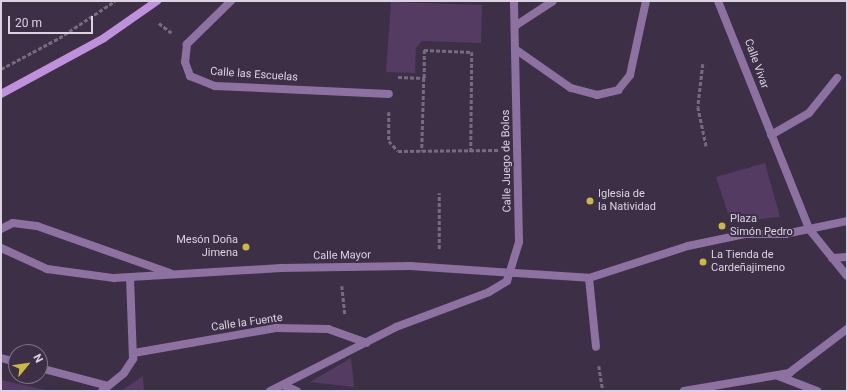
<!DOCTYPE html>
<meta charset="utf-8">
<style>
body{margin:0}
#map{position:relative;width:848px;height:392px;overflow:hidden;background:#3d2f46;font-family:Roboto,sans-serif}
div>[style]{position:absolute}
.green>*{inset:0;background:#533b62}
.path>*{height:2.5px;margin-top:-1.25px;transform-origin:0;background:repeating-linear-gradient(90deg,#766b7f 0 4px,transparent 0 6px)}
.minor>*{height:8px;margin:-4px;padding:0 4px;transform-origin:4px;border-radius:4px;background:#8d71a0}
.tertiary>*{height:8px;margin:-4px;padding:0 4px;transform-origin:4px;border-radius:4px;background:#8d71a0}
.secondary>*{height:8px;margin:-4px;padding:0 4px;transform-origin:4px;border-radius:4px;background:#bf91dd}
.dots>*{width:11px;height:11px;translate:-50% -50%;box-sizing:border-box;border:2px solid #3d2f46;border-radius:50%}
span{translate:-50% -50%;white-space:nowrap;text-align:center;line-height:1.15;-webkit-text-stroke:4px #3d2f46;paint-order:stroke}
.street-label{font-size:11px;color:#dbd3e2}
.poi-label{font-size:11px;color:#dbd3e2}
.left{translate:0 -50%;text-align:left}
.right{translate:-100% -50%;text-align:right}
.frame{position:absolute;inset:0;border:2px solid #dbd3e2;pointer-events:none}
.north{position:absolute;left:8px;top:344px;width:40px;height:40px;box-sizing:border-box;background:#3d2f46;border:1px solid #7c7184;border-radius:50%;rotate:61deg;font-size:11px;font-weight:700;line-height:16px;text-align:center;color:#dbd3e2}
.north::after{content:'';display:block;margin:auto;width:14px;height:18px;background:#cbba39;clip-path:polygon(50% 0,100% 100%,50% 72%,0 100%)}
.scale{position:absolute;left:8px;top:16px;width:85px;height:18px;box-sizing:border-box;border:2px solid #dbd3e2;border-top:0;padding-left:5px;font-size:12px;line-height:14px;white-space:nowrap;color:#dbd3e2;-webkit-text-stroke:3px #3d2f46;paint-order:stroke}
</style>
<div id="map">
<div class="green">
<i style="clip-path:polygon(391px 2px,482px 5px,481px 43px,422px 41px,416px 48px,415px 73px,386px 72px)"></i>
<i style="clip-path:polygon(765px 163px,780px 217px,731px 222px,716px 177px)"></i>
<i style="clip-path:polygon(351px 358px,354px 387px,310px 382px)"></i>
<i style="clip-path:polygon(143px 376px,144px 391px,121px 391px)"></i>
<i style="clip-path:polygon(1px 380px,50px 391px,1px 391px)"></i>
</div>
<div class="path">
<i style="left:159px;top:23px;width:16px;rotate:38deg"></i>
<i style="left:703px;top:64px;width:43px;rotate:96.6deg"></i>
<i style="left:698px;top:107px;width:40px;rotate:78deg"></i>
<i style="left:1px;top:69px;width:66px;rotate:-28.1deg"></i>
<i style="left:59px;top:38px;width:67px;rotate:-33.5deg"></i>
<i style="left:398px;top:77px;width:26px;rotate:2deg"></i>
<i style="left:424px;top:78px;width:73px;rotate:91.6deg"></i>
<i style="left:424px;top:78px;width:28px;rotate:-90deg"></i>
<i style="left:424px;top:50px;width:48px;rotate:2.4deg"></i>
<i style="left:472px;top:52px;width:101px;rotate:90.6deg"></i>
<i style="left:389px;top:112px;width:29px;rotate:90deg"></i>
<i style="left:389px;top:141px;width:13px;rotate:48deg"></i>
<i style="left:398px;top:151px;width:100px;rotate:-0.6deg"></i>
<i style="left:439px;top:249px;width:56px;rotate:-90deg"></i>
<i style="left:342px;top:286px;width:29px;rotate:84deg"></i>
<i style="left:599px;top:366px;width:25px;rotate:81deg"></i>
</div>
<div class="minor">
<i style="left:231px;top:1px;width:62px;rotate:135.7deg"></i>
<i style="left:187px;top:44px;width:18px;rotate:96deg"></i>
<i style="left:185px;top:62px;width:15px;rotate:70deg"></i>
<i style="left:190px;top:76px;width:27px;rotate:22deg"></i>
<i style="left:215px;top:86px;width:174px;rotate:2.6deg"></i>
<i style="left:718px;top:1px;width:245px;rotate:68.2deg"></i>
<i style="left:809px;top:229px;width:60px;rotate:51deg"></i>
<i style="left:515px;top:26px;width:45px;rotate:-33.3deg"></i>
<i style="left:515px;top:49px;width:68px;rotate:34.9deg"></i>
<i style="left:571px;top:88px;width:27px;rotate:15deg"></i>
<i style="left:597px;top:95px;width:22px;rotate:-13deg"></i>
<i style="left:618px;top:90px;width:19px;rotate:-51deg"></i>
<i style="left:630px;top:75px;width:76px;rotate:-77.8deg"></i>
<i style="left:771px;top:135px;width:44px;rotate:-30.1deg"></i>
<i style="left:809px;top:113px;width:45px;rotate:-51.3deg"></i>
<i style="left:1px;top:229px;width:13px;rotate:-27deg"></i>
<i style="left:13px;top:223px;width:24px;rotate:7deg"></i>
<i style="left:37px;top:226px;width:141px;rotate:19.5deg"></i>
<i style="left:1px;top:248px;width:51px;rotate:24.5deg"></i>
<i style="left:47px;top:269px;width:68px;rotate:7.7deg"></i>
<i style="left:114px;top:278px;width:167px;rotate:-3.4deg"></i>
<i style="left:281px;top:268px;width:129px;rotate:-0.9deg"></i>
<i style="left:410px;top:266px;width:179px;rotate:3.8deg"></i>
<i style="left:589px;top:278px;width:104px;rotate:-17.9deg"></i>
<i style="left:688px;top:246px;width:58px;rotate:-11.9deg"></i>
<i style="left:745px;top:234px;width:40px"></i>
<i style="left:785px;top:234px;width:63px;rotate:-11.8deg"></i>
<i style="left:832px;top:258px;width:15px;rotate:-4deg"></i>
<i style="left:589px;top:278px;width:69px;rotate:84.2deg"></i>
<i style="left:134px;top:353px;width:144px;rotate:-10deg"></i>
<i style="left:276px;top:328px;width:52px;rotate:1.1deg"></i>
<i style="left:328px;top:329px;width:41px;rotate:19.7deg"></i>
<i style="left:1px;top:358px;width:16px;rotate:15deg"></i>
<i style="left:40px;top:368px;width:70px;rotate:14.8deg"></i>
<i style="left:778px;top:376px;width:42px;rotate:21deg"></i>
<i style="left:285px;top:386px;width:13px;rotate:23deg"></i>
<i style="left:102px;top:391px;width:28px;rotate:-39deg"></i>
<i style="left:124px;top:373px;width:17px;rotate:-57deg"></i>
<i style="left:133px;top:359px;width:82px;rotate:-92.1deg"></i>
<i style="left:684px;top:391px;width:107px;rotate:-9.7deg"></i>
<i style="left:789px;top:373px;width:73px;rotate:-37.2deg"></i>
</div>
<div class="tertiary">
<i style="left:270px;top:391px;width:141px;rotate:-26.9deg"></i>
<i style="left:396px;top:327px;width:99px;rotate:-20.6deg"></i>
<i style="left:489px;top:292px;width:21px;rotate:-31deg"></i>
<i style="left:507px;top:281px;width:41px;rotate:-72.9deg"></i>
<i style="left:519px;top:242px;width:241px;rotate:-91.2deg"></i>
</div>
<div class="secondary">
<i style="left:1px;top:94px;width:117px;rotate:-28.5deg"></i>
<i style="left:104px;top:38px;width:65px;rotate:-34.9deg"></i>
</div>
<div class="dots">
<i style="left:590px;top:201px;background:#cbba39"></i>
<i style="left:722px;top:226px;background:#cbba39"></i>
<i style="left:246px;top:247px;background:#cbba39"></i>
<i style="left:703px;top:262px;background:#cbba39"></i>
</div>
<div class="street-label">
<span style="left:756px;top:64px;rotate:70deg">Calle Vivar</span>
<span style="left:254px;top:75px;rotate:4deg">Calle las Escuelas</span>
<span style="left:507px;top:161px;rotate:-91deg">Calle Juego de Bolos</span>
<span style="left:342px;top:256px;rotate:-1deg">Calle Mayor</span>
<span style="left:247px;top:323px;rotate:-8deg">Calle la Fuente</span>
</div>
<div class="poi-label">
<span class="left" style="left:598px;top:201px">Iglesia de<br>la Natividad</span>
<span class="left" style="left:730px;top:226px">Plaza<br>Simón Pedro</span>
<span class="right" style="left:238px;top:247px">Mesón Doña<br>Jimena</span>
<span class="left" style="left:711px;top:262px">La Tienda de<br>Cardeñajimeno</span>
</div>
<div class="frame"></div>
<div class="north">N</div>
<div class="scale">20 m</div>
</div>
